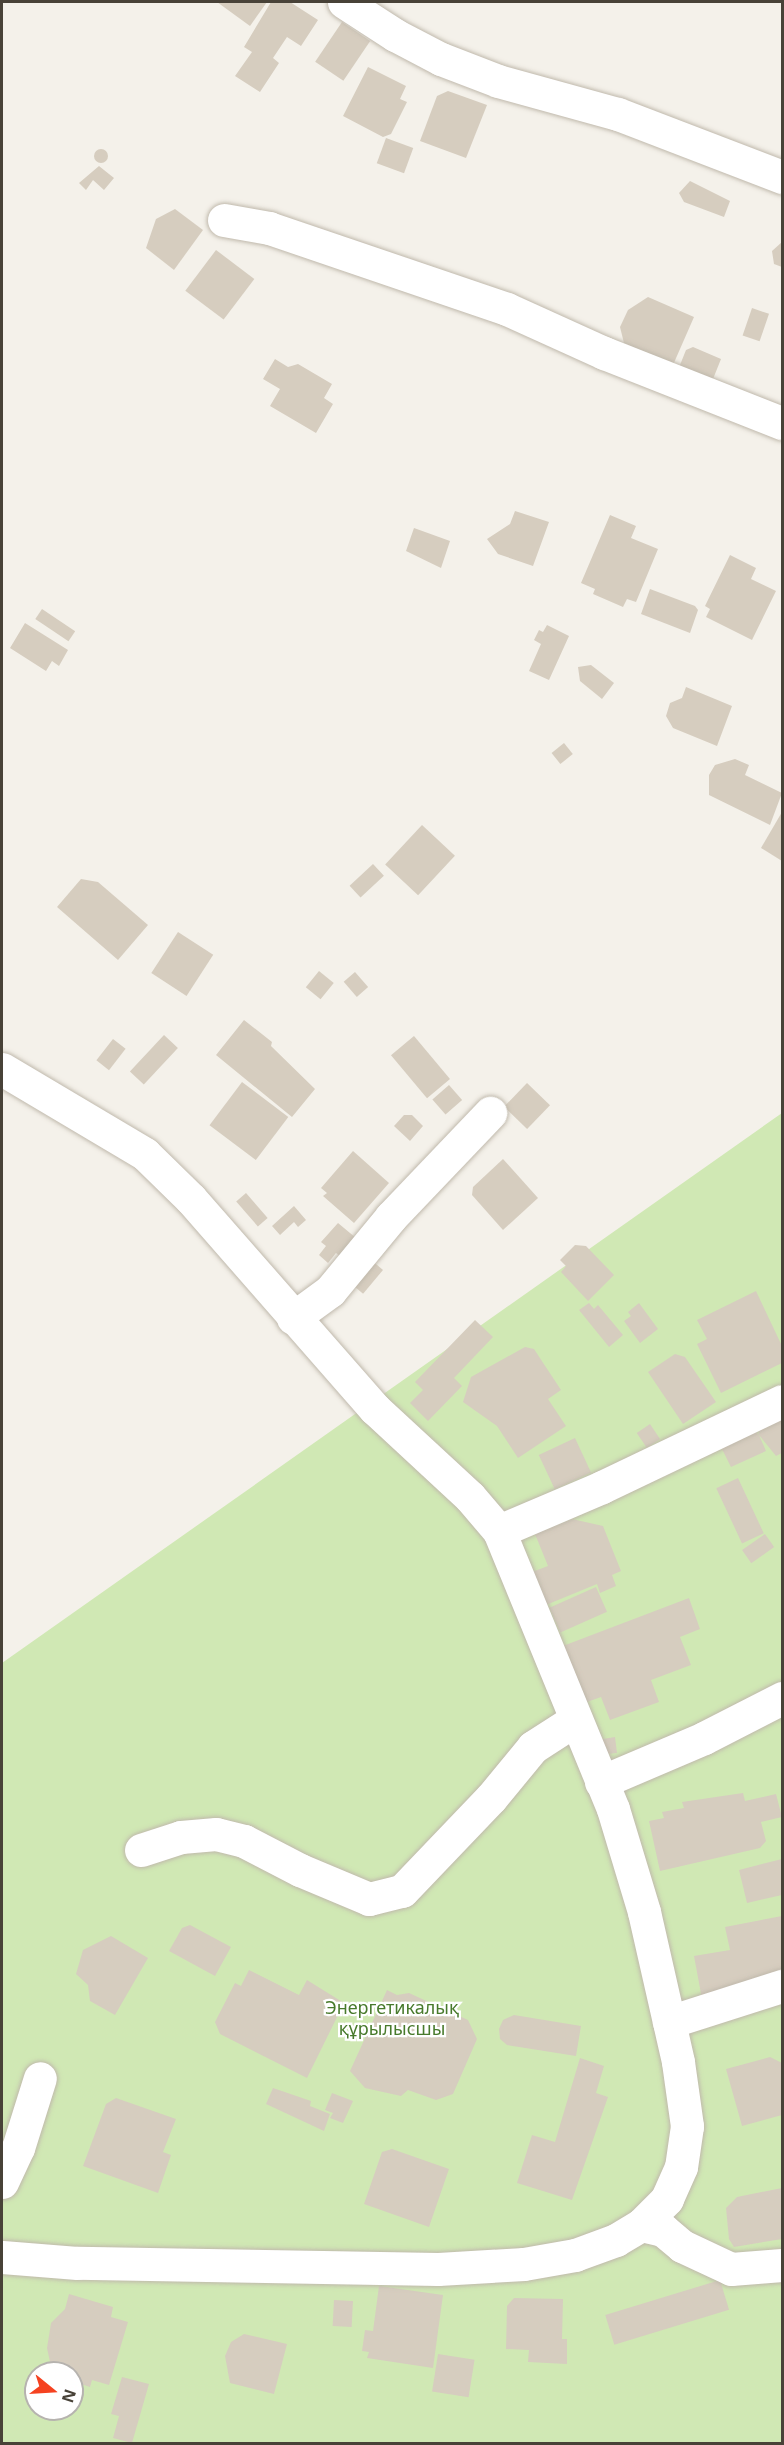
<!DOCTYPE html>
<meta charset="utf-8">
<style>
body{margin:0}
#map{position:relative;width:784px;height:2445px;overflow:hidden;background:#f4f1ea;font-family:"Noto Sans",sans-serif}
div>[style]{position:absolute}
.green>*{inset:0;background:#d0e8b4}
.building>*{inset:0;background:#d6cdbf;transform-origin:0 0}
.round{border-radius:50%}
.roads{filter:drop-shadow(0 0 2px #c0b9ac) drop-shadow(0 0 2px #c0b9ac)}
.minor>*{height:33px;margin:-16.5px;padding:0 16.5px;transform-origin:16.5px;border-radius:16.5px;background:#fff}
span{translate:-50% -50%;white-space:nowrap;text-align:center;line-height:1.15;-webkit-text-stroke:4.5px #fff;paint-order:stroke}
.park-label{font-size:18px;color:#487a2c}
.frame{position:absolute;inset:0;border:3px solid #484238;pointer-events:none}
.north{position:absolute;left:24px;top:2361px;width:60px;height:60px;box-sizing:border-box;background:#fff;border:2px solid #b6b3af;border-radius:50%;rotate:108deg;font-size:16px;font-weight:700;line-height:24px;text-align:center;color:#484238}
.north::after{content:'';display:block;margin:auto;width:21px;height:27px;background:#f54220;clip-path:polygon(50% 0,100% 100%,50% 72%,0 100%)}
</style>
<div id="map">
<div class="green">
<i style="clip-path:polygon(evenodd,782px 1113px,782px 2443px,2px 2443px,2px 1663px,782px 1113px,36px 2373px,72px 2373px,72px 2409px,36px 2409px,36px 2373px)"></i>
</div>
<div class="building">
<i style="clip-path:polygon(217px 2px,267px 2px,250px 26px)"></i>
<i style="clip-path:polygon(271px 2px,290px 2px,318px 20px,301px 46px,287px 37px,273px 58px,279px 63px,260px 92px,235px 76px,252px 52px,244px 47px)"></i>
<i style="left:342px;top:22px;width:34px;height:48px;rotate:34deg"></i>
<i style="clip-path:polygon(368px 67px,406px 86px,400px 99px,407px 102px,391px 134px,383px 137px,343px 116px)"></i>
<i style="clip-path:polygon(448px 91px,487px 105px,466px 158px,420px 141px,437px 96px)"></i>
<i style="left:386px;top:138px;width:29px;height:27px;rotate:20deg"></i>
<i class="round" style="left:94px;top:149px;width:14px;height:14px"></i>
<i style="clip-path:polygon(99px 166px,114px 178px,104px 190px,93px 180px,86px 190px,79px 183px)"></i>
<i style="clip-path:polygon(690px 181px,730px 201px,724px 217px,684px 202px,679px 193px)"></i>
<i style="clip-path:polygon(175px 209px,203px 230px,174px 270px,146px 248px,156px 219px)"></i>
<i style="clip-path:polygon(782px 242px,782px 267px,774px 264px,772px 251px)"></i>
<i style="left:216px;top:250px;width:48px;height:51px;rotate:37deg"></i>
<i style="clip-path:polygon(648px 297px,694px 317px,673px 365px,624px 343px,620px 327px,628px 310px)"></i>
<i style="left:752px;top:308px;width:18px;height:29px;rotate:19deg"></i>
<i style="clip-path:polygon(693px 347px,721px 359px,711px 384px,678px 370px,686px 350px)"></i>
<i style="clip-path:polygon(275px 359px,288px 367px,298px 364px,332px 384px,324px 398px,333px 404px,316px 433px,270px 406px,280px 389px,263px 379px)"></i>
<i style="clip-path:polygon(515px 511px,549px 522px,533px 566px,498px 554px,487px 539px,510px 524px)"></i>
<i style="clip-path:polygon(610px 515px,636px 526px,631px 538px,658px 549px,636px 602px,627px 599px,623px 607px,593px 594px,595px 589px,581px 583px)"></i>
<i style="clip-path:polygon(414px 528px,450px 541px,441px 568px,406px 551px)"></i>
<i style="clip-path:polygon(730px 555px,756px 568px,751px 579px,776px 591px,752px 640px,706px 617px,710px 609px,705px 606px)"></i>
<i style="clip-path:polygon(650px 589px,695px 606px,698px 610px,690px 633px,641px 614px)"></i>
<i style="left:42px;top:609px;width:40px;height:12px;rotate:34deg"></i>
<i style="clip-path:polygon(25px 623px,68px 650px,59px 666px,52px 661px,46px 671px,10px 648px)"></i>
<i style="clip-path:polygon(547px 625px,569px 636px,549px 680px,529px 671px,541px 644px,534px 640px,539px 630px,543px 632px)"></i>
<i style="clip-path:polygon(591px 665px,614px 683px,602px 699px,580px 681px,578px 667px)"></i>
<i style="clip-path:polygon(686px 687px,732px 706px,717px 746px,673px 728px,666px 716px,670px 703px,682px 698px)"></i>
<i style="left:564px;top:743px;width:14px;height:16px;rotate:51deg"></i>
<i style="clip-path:polygon(735px 759px,749px 765px,745px 775px,782px 793px,770px 825px,709px 795px,709px 775px,715px 765px)"></i>
<i style="clip-path:polygon(782px 812px,782px 861px,761px 848px)"></i>
<i style="left:422px;top:825px;width:45px;height:54px;rotate:43deg"></i>
<i style="left:373px;top:864px;width:16px;height:32px;rotate:47deg"></i>
<i style="clip-path:polygon(81px 879px,98px 882px,148px 925px,118px 960px,57px 907px)"></i>
<i style="left:178px;top:932px;width:42px;height:49px;rotate:33deg"></i>
<i style="left:319px;top:971px;width:19px;height:21px;rotate:39deg"></i>
<i style="left:355px;top:972px;width:20px;height:15px;rotate:49deg"></i>
<i style="clip-path:polygon(244px 1020px,272px 1042px,271px 1046px,315px 1089px,292px 1117px,216px 1055px)"></i>
<i style="left:164px;top:1035px;width:19px;height:50px;rotate:43deg"></i>
<i style="left:414px;top:1036px;width:56px;height:30px;rotate:50deg"></i>
<i style="left:113px;top:1039px;width:16px;height:27px;rotate:38deg"></i>
<i style="left:242px;top:1082px;width:58px;height:54px;rotate:37deg"></i>
<i style="left:527px;top:1083px;width:32px;height:33px;rotate:44deg"></i>
<i style="left:449px;top:1085px;width:20px;height:22px;rotate:49deg"></i>
<i style="clip-path:polygon(404px 1115px,412px 1115px,423px 1126px,410px 1141px,394px 1126px)"></i>
<i style="clip-path:polygon(353px 1151px,389px 1183px,354px 1223px,323px 1196px,327px 1193px,321px 1188px)"></i>
<i style="clip-path:polygon(503px 1159px,538px 1198px,503px 1230px,472px 1195px,473px 1187px)"></i>
<i style="left:246px;top:1193px;width:33px;height:13px;rotate:49deg"></i>
<i style="clip-path:polygon(294px 1206px,306px 1220px,298px 1227px,294px 1222px,280px 1235px,272px 1226px)"></i>
<i style="clip-path:polygon(338px 1223px,356px 1238px,340px 1256px,336px 1253px,328px 1263px,319px 1255px,326px 1246px,321px 1242px)"></i>
<i style="clip-path:polygon(575px 1245px,586px 1246px,614px 1275px,588px 1301px,561px 1272px,566px 1266px,560px 1260px)"></i>
<i style="left:370px;top:1259px;width:17px;height:31px;rotate:40deg"></i>
<i style="clip-path:polygon(756px 1291px,782px 1346px,782px 1363px,721px 1393px,697px 1344px,707px 1339px,697px 1320px)"></i>
<i style="clip-path:polygon(589px 1303px,594px 1309px,598px 1305px,623px 1335px,609px 1347px,579px 1310px)"></i>
<i style="clip-path:polygon(639px 1303px,658px 1329px,640px 1343px,624px 1321px,631px 1316px,628px 1312px)"></i>
<i style="clip-path:polygon(475px 1320px,493px 1337px,454px 1378px,462px 1386px,428px 1421px,410px 1403px,423px 1390px,415px 1382px)"></i>
<i style="clip-path:polygon(525px 1347px,534px 1349px,561px 1390px,548px 1399px,566px 1426px,518px 1458px,497px 1426px,463px 1402px,471px 1377px)"></i>
<i style="clip-path:polygon(675px 1354px,685px 1357px,716px 1402px,683px 1424px,648px 1372px)"></i>
<i style="clip-path:polygon(782px 1409px,782px 1453px,776px 1456px,759px 1435px,766px 1451px,731px 1467px,717px 1439px,752px 1422px,758px 1435px,766px 1416px)"></i>
<i style="left:650px;top:1424px;width:18px;height:16px;rotate:56deg"></i>
<i style="left:575px;top:1438px;width:38px;height:40px;rotate:65deg"></i>
<i style="left:738px;top:1478px;width:61px;height:24px;rotate:65deg"></i>
<i style="clip-path:polygon(572px 1519px,603px 1526px,621px 1571px,612px 1575px,616px 1586px,600px 1593px,597px 1584px,546px 1605px,532px 1572px,548px 1566px,535px 1534px)"></i>
<i style="left:765px;top:1534px;width:16px;height:28px;rotate:55deg"></i>
<i style="left:596px;top:1587px;width:27px;height:51px;rotate:66deg"></i>
<i style="clip-path:polygon(689px 1598px,700px 1629px,680px 1637px,691px 1665px,651px 1680px,659px 1702px,610px 1720px,601px 1697px,576px 1706px,555px 1649px)"></i>
<i style="clip-path:polygon(615px 1737px,617px 1753px,605px 1754px,597px 1740px)"></i>
<i style="clip-path:polygon(743px 1793px,745px 1801px,776px 1794px,782px 1817px,761px 1822px,766px 1841px,760px 1848px,660px 1871px,649px 1821px,664px 1818px,662px 1812px,684px 1808px,682px 1802px)"></i>
<i style="clip-path:polygon(782px 1859px,782px 1895px,747px 1903px,739px 1870px)"></i>
<i style="clip-path:polygon(782px 1916px,782px 1975px,702px 1999px,694px 1956px,730px 1950px,725px 1927px)"></i>
<i style="clip-path:polygon(190px 1925px,231px 1947px,215px 1976px,169px 1951px,182px 1928px)"></i>
<i style="clip-path:polygon(111px 1936px,148px 1958px,115px 2015px,90px 2001px,88px 1985px,76px 1974px,83px 1950px)"></i>
<i style="clip-path:polygon(249px 1970px,299px 1995px,307px 1980px,344px 2003px,307px 2078px,220px 2034px,215px 2022px,235px 1983px,241px 1986px)"></i>
<i style="clip-path:polygon(387px 1990px,397px 1995px,409px 1993px,468px 2020px,477px 2039px,453px 2094px,436px 2100px,408px 2090px,401px 2096px,365px 2088px,350px 2071px)"></i>
<i style="clip-path:polygon(514px 2015px,581px 2026px,576px 2056px,507px 2045px,500px 2039px,499px 2029px,503px 2020px)"></i>
<i style="clip-path:polygon(770px 2057px,782px 2063px,782px 2115px,742px 2126px,726px 2069px)"></i>
<i style="clip-path:polygon(580px 2058px,604px 2066px,596px 2093px,608px 2097px,572px 2200px,517px 2183px,532px 2135px,555px 2142px)"></i>
<i style="clip-path:polygon(273px 2088px,311px 2101px,310px 2106px,330px 2114px,324px 2131px,266px 2104px)"></i>
<i style="clip-path:polygon(332px 2093px,353px 2101px,343px 2123px,330px 2118px,333px 2113px,325px 2110px)"></i>
<i style="clip-path:polygon(116px 2098px,176px 2119px,163px 2152px,171px 2155px,158px 2193px,83px 2166px,106px 2104px)"></i>
<i style="clip-path:polygon(392px 2149px,449px 2169px,429px 2227px,364px 2204px,382px 2152px)"></i>
<i style="clip-path:polygon(782px 2188px,782px 2239px,734px 2247px,729px 2239px,726px 2208px,737px 2197px)"></i>
<i style="left:720px;top:2280px;width:31px;height:120px;rotate:73deg"></i>
<i style="clip-path:polygon(379px 2286px,443px 2295px,433px 2368px,367px 2358px,369px 2352px,362px 2351px,365px 2330px,373px 2331px)"></i>
<i style="clip-path:polygon(69px 2294px,113px 2307px,111px 2317px,128px 2322px,109px 2385px,92px 2380px,90px 2387px,72px 2381px,72px 2373px,52px 2371px,47px 2348px,51px 2323px,65px 2309px)"></i>
<i style="clip-path:polygon(514px 2298px,563px 2299px,562px 2339px,567px 2339px,567px 2364px,528px 2362px,529px 2350px,506px 2349px,507px 2306px)"></i>
<i style="left:334px;top:2300px;width:19px;height:26px;rotate:3deg"></i>
<i style="clip-path:polygon(244px 2334px,287px 2344px,274px 2394px,230px 2383px,225px 2356px,231px 2342px)"></i>
<i style="left:438px;top:2354px;width:37px;height:38px;rotate:9deg"></i>
<i style="clip-path:polygon(122px 2377px,149px 2384px,132px 2443px,113px 2438px,119px 2416px,111px 2414px)"></i>
</div>
<div class="roads">
<div class="minor">
<i style="left:344px;top:2px;width:61px;rotate:32.9deg"></i>
<i style="left:395px;top:35px;width:52px;rotate:27.6deg"></i>
<i style="left:441px;top:59px;width:61px;rotate:21.1deg"></i>
<i style="left:498px;top:81px;width:124px;rotate:15.4deg"></i>
<i style="left:618px;top:114px;width:176px;rotate:21deg"></i>
<i style="left:224px;top:220px;width:46px;rotate:10.1deg"></i>
<i style="left:269px;top:228px;width:251px;rotate:18.8deg"></i>
<i style="left:507px;top:309px;width:107px;rotate:24.4deg"></i>
<i style="left:604px;top:353px;width:191px;rotate:21.5deg"></i>
<i style="left:2px;top:1069px;width:166px;rotate:30.7deg"></i>
<i style="left:145px;top:1154px;width:64px;rotate:44.4deg"></i>
<i style="left:191px;top:1199px;width:279px;rotate:48.8deg"></i>
<i style="left:375px;top:1409px;width:129px;rotate:42.8deg"></i>
<i style="left:470px;top:1497px;width:45px;rotate:49.5deg"></i>
<i style="left:499px;top:1531px;width:300px;rotate:67.7deg"></i>
<i style="left:613px;top:1809px;width:108px;rotate:73.2deg"></i>
<i style="left:644px;top:1912px;width:154px;rotate:77.2deg"></i>
<i style="left:678px;top:2062px;width:65px;rotate:82deg"></i>
<i style="left:687px;top:2126px;width:41px;rotate:98.3deg"></i>
<i style="left:681px;top:2167px;width:35px;rotate:114deg"></i>
<i style="left:667px;top:2199px;width:37px;rotate:135deg"></i>
<i style="left:641px;top:2225px;width:29px;rotate:149deg"></i>
<i style="left:616px;top:2240px;width:44px;rotate:159.9deg"></i>
<i style="left:575px;top:2255px;width:52px;rotate:170deg"></i>
<i style="left:524px;top:2264px;width:86px;rotate:176.7deg"></i>
<i style="left:438px;top:2269px;width:361px;rotate:-179deg"></i>
<i style="left:77px;top:2263px;width:75px;rotate:-175.4deg"></i>
<i style="left:293px;top:1318px;width:46px;rotate:-36.1deg"></i>
<i style="left:330px;top:1291px;width:96px;rotate:-50.5deg"></i>
<i style="left:391px;top:1217px;width:144px;rotate:-46.4deg"></i>
<i style="left:499px;top:1531px;width:112px;rotate:-23.1deg"></i>
<i style="left:602px;top:1487px;width:199px;rotate:-25.5deg"></i>
<i style="left:601px;top:1782px;width:112px;rotate:-23.1deg"></i>
<i style="left:704px;top:1738px;width:88px;rotate:-27.1deg"></i>
<i style="left:141px;top:1850px;width:42px;rotate:-18deg"></i>
<i style="left:181px;top:1837px;width:35px;rotate:-5deg"></i>
<i style="left:216px;top:1834px;width:29px;rotate:14deg"></i>
<i style="left:244px;top:1841px;width:63px;rotate:27.4deg"></i>
<i style="left:300px;top:1870px;width:75px;rotate:22.8deg"></i>
<i style="left:369px;top:1899px;width:34px;rotate:-14deg"></i>
<i style="left:402px;top:1891px;width:129px;rotate:-46.3deg"></i>
<i style="left:491px;top:1798px;width:66px;rotate:-50.5deg"></i>
<i style="left:533px;top:1747px;width:50px;rotate:-32.7deg"></i>
<i style="left:669px;top:2022px;width:119px;rotate:-17.7deg"></i>
<i style="left:2px;top:2182px;width:38px;rotate:-65deg"></i>
<i style="left:18px;top:2148px;width:73px;rotate:-72.6deg"></i>
<i style="left:641px;top:2225px;width:23px;rotate:13deg"></i>
<i style="left:663px;top:2230px;width:25px;rotate:40deg"></i>
<i style="left:682px;top:2246px;width:54px;rotate:25.1deg"></i>
<i style="left:731px;top:2269px;width:51px;rotate:-4.5deg"></i>
</div>
</div>
<div class="park-label">
<span style="left:392px;top:2018px">Энергетикалық<br>құрылысшы</span>
</div>
<div class="frame"></div>
<div class="north">N</div>
</div>
